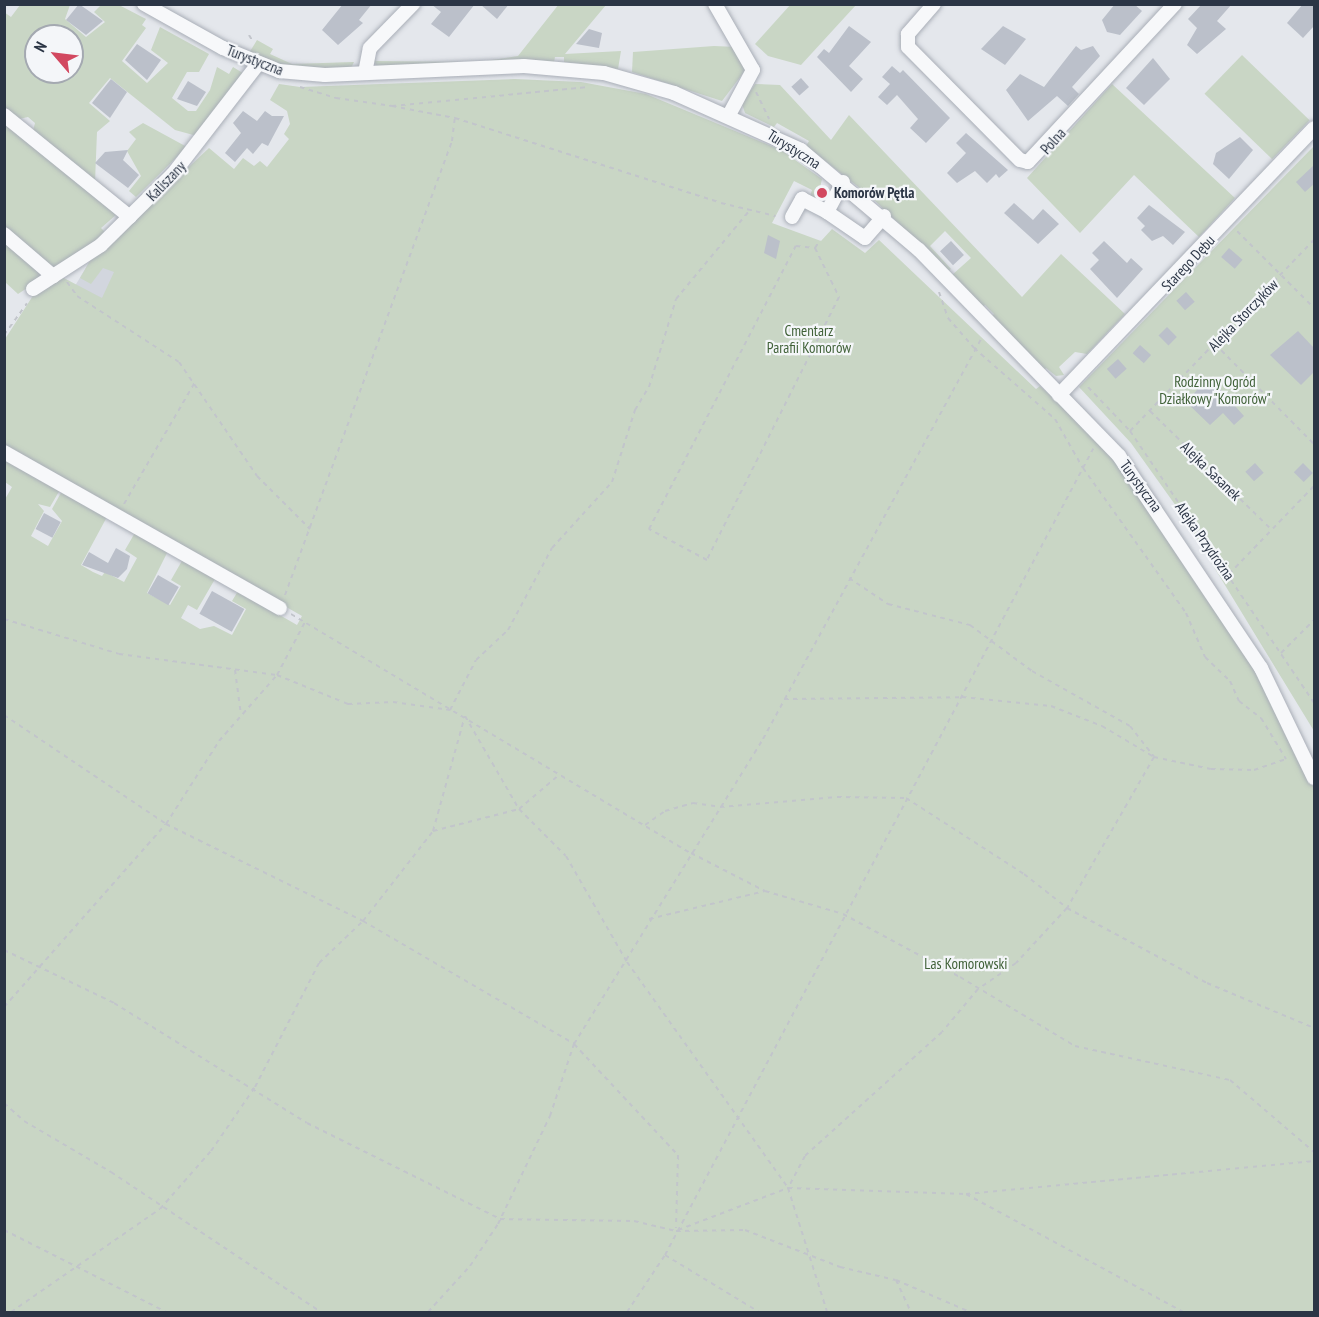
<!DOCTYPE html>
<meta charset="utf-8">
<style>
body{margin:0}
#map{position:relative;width:1319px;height:1317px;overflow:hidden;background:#e4e7ec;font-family:"PT Sans Narrow",sans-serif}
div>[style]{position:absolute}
.built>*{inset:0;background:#d2d6de}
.green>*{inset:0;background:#c9d6c5;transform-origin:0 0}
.building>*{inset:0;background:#bbc0ca;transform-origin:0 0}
.path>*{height:2px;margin-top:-1px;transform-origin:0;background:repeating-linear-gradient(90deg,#c2c5cb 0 4.5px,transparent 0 9px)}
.roads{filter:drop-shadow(0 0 2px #a9aeb7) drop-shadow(0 0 2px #a9aeb7)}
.minor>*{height:14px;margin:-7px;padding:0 7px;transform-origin:7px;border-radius:7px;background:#f7f8fa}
.dots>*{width:16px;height:16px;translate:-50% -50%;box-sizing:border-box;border:3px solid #f4f6f9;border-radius:50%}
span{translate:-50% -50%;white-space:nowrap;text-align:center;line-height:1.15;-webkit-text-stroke:4.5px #f4f6f9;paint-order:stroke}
.street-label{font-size:15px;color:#2b3545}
.poi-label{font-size:15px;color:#2b3545;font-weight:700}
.left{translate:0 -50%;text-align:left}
.park-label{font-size:15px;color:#406138}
.frame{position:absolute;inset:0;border:6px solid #2b3545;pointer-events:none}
.north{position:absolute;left:24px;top:24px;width:60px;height:60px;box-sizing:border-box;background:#f4f6f9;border:2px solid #a4a9b1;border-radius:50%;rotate:298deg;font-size:16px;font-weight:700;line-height:24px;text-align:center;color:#2b3545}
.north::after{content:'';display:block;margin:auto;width:21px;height:27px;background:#d24860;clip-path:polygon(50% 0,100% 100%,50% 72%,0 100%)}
</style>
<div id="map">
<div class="built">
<i style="clip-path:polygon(91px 259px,133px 265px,119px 307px,75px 286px)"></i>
</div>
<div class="green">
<i style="clip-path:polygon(559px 4px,606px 5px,565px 54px,621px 51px,618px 69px,564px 62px,564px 57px,555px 57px,554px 62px,485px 61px,518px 56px)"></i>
<i style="clip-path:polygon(791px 4px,856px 4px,856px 5px,801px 65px,768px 56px,755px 44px)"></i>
<i style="clip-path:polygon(evenodd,20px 5px,70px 5px,65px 19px,86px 37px,105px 22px,94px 12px,101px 5px,119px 5px,146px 19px,142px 25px,146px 28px,122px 61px,147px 83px,168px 63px,151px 50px,160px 27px,209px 54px,199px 72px,187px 72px,172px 98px,188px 111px,196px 111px,210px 90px,217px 67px,229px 74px,233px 67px,246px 75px,197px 136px,175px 130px,110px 78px,89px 103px,110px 121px,97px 132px,95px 182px,33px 131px,35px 123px,28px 117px,19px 119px,5px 107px,4px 12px,11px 17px,20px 5px,36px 36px,72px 36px,72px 72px,36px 72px,36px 36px)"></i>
<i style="clip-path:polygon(257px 40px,273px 49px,270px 54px,292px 64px,354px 62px,351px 68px,303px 69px,273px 63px,249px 53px)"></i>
<i style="clip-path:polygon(714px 46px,737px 47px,747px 68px,722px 101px,632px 72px,633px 52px)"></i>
<i style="left:1242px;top:55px;width:94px;height:54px;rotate:44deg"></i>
<i style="clip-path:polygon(370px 56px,376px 61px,468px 62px,377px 66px)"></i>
<i style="clip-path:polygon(515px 79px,581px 82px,646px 94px,781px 150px,822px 179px,817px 201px,810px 196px,812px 190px,794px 181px,772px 223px,821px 241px,832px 229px,865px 253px,879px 240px,1036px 389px,1040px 386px,1075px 417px,1115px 460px,1263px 682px,1314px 788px,1314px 1312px,5px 1312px,4px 501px,12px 487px,5px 482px,4px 458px,61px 488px,50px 507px,38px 504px,44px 511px,31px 536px,48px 546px,62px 521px,52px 509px,63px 489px,108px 515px,81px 565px,93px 572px,102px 576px,105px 572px,124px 582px,137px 558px,125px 550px,136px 531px,168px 551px,147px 593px,170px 605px,181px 586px,171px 580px,183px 559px,215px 579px,197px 610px,188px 605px,181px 618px,200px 629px,214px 626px,232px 635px,246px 609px,232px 601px,238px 591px,297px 625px,302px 616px,5px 446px,5px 339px,36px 291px,60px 276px,102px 298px,114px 272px,103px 268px,91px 284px,80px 278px,91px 259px,209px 148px,234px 169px,243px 158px,254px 166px,260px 161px,267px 167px,289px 139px,284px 134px,290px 124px,287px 111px,270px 100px,279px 84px,300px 87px)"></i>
<i style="clip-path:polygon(755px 84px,780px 85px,831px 140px,849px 115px,1022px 297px,1061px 254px,1125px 314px,1087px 354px,1075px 352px,1059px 367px,1064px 375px,1056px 376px,1046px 368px,1043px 371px,989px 318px,994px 314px,985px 305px,980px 309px,952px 275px,971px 258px,945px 231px,930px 246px,951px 269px,948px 271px,870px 196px,806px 146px,809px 141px,777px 123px,774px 127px,745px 113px,742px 104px)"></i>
<i style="clip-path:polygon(1112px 84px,1235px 198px,1199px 237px,1134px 175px,1080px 233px,1027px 178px)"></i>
<i style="clip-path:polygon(4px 121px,117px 214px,101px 228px,107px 234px,54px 271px,5px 230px)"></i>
<i style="clip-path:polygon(143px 123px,187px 147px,136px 197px,129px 191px,141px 176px,127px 151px,136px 139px,129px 132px)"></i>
<i style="clip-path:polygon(1314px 146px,1314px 731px,1181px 513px,1131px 443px,1079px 387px)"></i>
<i style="clip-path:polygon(4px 239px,47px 275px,18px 294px,5px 282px)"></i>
</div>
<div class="building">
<i style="clip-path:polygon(79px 4px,103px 21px,86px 35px,66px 20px)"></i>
<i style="clip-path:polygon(343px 4px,372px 4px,359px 20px,363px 23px,338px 45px,322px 30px)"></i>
<i style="clip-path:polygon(431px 4px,475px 4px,449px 37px,431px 24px,441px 12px)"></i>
<i style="clip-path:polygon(480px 4px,509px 4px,497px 19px)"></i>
<i style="clip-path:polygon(1115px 4px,1134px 4px,1142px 11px,1120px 35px,1107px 32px,1102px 20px)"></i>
<i style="clip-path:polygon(1202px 4px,1232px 4px,1217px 21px,1226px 29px,1197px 54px,1187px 45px,1197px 28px,1188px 19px)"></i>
<i style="clip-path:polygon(1303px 4px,1314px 4px,1314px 26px,1303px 38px,1287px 23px)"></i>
<i style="clip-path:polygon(849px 26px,871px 42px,849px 66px,863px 79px,851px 92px,817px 57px,824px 49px,829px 53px)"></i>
<i style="clip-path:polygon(1003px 26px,1026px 39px,1005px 65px,981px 49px)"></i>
<i style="clip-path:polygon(589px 29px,602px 33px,599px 48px,576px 44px)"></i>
<i style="clip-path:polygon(137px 44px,161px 60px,147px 80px,125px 60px)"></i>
<i style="clip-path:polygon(1076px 46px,1081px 50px,1093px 46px,1100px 56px,1072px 87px,1079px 94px,1068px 106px,1057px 96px,1028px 121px,1006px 90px,1020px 74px,1044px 87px)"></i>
<i style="clip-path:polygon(1153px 58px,1170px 79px,1144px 105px,1126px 88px)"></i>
<i style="clip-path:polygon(892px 66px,900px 73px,903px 70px,950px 118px,926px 143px,910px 128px,918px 119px,897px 95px,887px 105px,878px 97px,890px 84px,882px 77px)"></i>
<i style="left:801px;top:78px;width:12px;height:13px;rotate:48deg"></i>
<i style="clip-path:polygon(111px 79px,127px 92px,110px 118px,92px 103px)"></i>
<i style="clip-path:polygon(188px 81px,206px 92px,197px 106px,177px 99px)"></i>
<i style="clip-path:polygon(243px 111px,257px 121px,265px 111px,272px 116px,284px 116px,268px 146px,262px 143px,253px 154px,247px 148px,235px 162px,225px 153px,241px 133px,233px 123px)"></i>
<i style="clip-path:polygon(966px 133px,1008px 170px,999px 178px,996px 174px,987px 183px,975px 171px,957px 183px,947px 173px,966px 153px,956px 143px)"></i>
<i style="clip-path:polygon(1240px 137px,1253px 150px,1229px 179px,1213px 164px,1216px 153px)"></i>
<i style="clip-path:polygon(128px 150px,123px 160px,139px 175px,128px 188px,95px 163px,105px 152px)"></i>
<i style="clip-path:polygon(1314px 165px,1314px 184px,1305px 192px,1296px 182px)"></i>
<i style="clip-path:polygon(1014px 203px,1033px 220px,1043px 209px,1059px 224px,1038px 244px,1004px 213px)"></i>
<i style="clip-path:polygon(1149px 205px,1185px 232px,1173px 245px,1163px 236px,1152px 241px,1141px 230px,1145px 226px,1137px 218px)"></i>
<i style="clip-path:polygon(768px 235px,780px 241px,776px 259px,764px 253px)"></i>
<i style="left:951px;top:241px;width:19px;height:15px;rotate:47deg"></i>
<i style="clip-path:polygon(1104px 241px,1127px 263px,1131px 258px,1143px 269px,1117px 298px,1090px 269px,1099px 260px,1092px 253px)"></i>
<i style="left:1229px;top:248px;width:18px;height:12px;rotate:41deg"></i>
<i style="left:1186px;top:292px;width:13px;height:13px;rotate:48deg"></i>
<i style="left:1167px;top:327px;width:14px;height:12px;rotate:45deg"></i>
<i style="clip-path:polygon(1298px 331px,1314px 348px,1314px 372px,1301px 385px,1270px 355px)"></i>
<i style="left:1140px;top:345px;width:15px;height:11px;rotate:42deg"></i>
<i style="left:1118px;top:359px;width:13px;height:15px;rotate:48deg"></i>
<i style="clip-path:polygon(1209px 377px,1244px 416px,1234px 425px,1223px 413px,1210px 425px,1186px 402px)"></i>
<i style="left:1255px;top:463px;width:13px;height:13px;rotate:48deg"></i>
<i style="left:1303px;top:463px;width:14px;height:13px;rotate:45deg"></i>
<i style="left:44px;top:513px;width:19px;height:18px;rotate:28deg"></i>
<i style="clip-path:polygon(116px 548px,130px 556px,127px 569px,118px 578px,82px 565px,89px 552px,108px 563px)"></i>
<i style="left:158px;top:575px;width:24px;height:21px;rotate:30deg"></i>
<i style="left:212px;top:591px;width:37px;height:26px;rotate:29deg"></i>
</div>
<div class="path">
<i style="left:249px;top:35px;width:6px;rotate:59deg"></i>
<i style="left:300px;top:87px;width:38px;rotate:17deg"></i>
<i style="left:336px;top:98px;width:57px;rotate:8.1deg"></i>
<i style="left:392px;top:106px;width:197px;rotate:-5.5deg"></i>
<i style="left:756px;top:92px;width:30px;rotate:64deg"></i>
<i style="left:392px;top:106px;width:64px;rotate:10.8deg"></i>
<i style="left:455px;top:118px;width:279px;rotate:17.7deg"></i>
<i style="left:721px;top:203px;width:56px;rotate:13.5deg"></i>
<i style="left:1237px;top:231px;width:109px;rotate:45deg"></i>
<i style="left:796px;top:246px;width:19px;rotate:6deg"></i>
<i style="left:815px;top:248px;width:55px;rotate:63.9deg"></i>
<i style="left:839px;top:297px;width:294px;rotate:116.7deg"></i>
<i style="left:707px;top:560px;width:66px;rotate:-151.9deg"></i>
<i style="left:649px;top:529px;width:319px;rotate:-62.6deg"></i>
<i style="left:815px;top:248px;width:9px;rotate:-58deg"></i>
<i style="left:67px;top:282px;width:17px;rotate:54deg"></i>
<i style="left:77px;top:296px;width:121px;rotate:32.9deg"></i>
<i style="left:179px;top:362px;width:138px;rotate:55.6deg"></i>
<i style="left:257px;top:476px;width:75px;rotate:45deg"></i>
<i style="left:939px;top:292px;width:28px;rotate:71deg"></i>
<i style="left:948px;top:318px;width:40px;rotate:49deg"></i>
<i style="left:974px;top:348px;width:108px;rotate:41.2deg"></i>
<i style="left:1055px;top:419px;width:56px;rotate:60.3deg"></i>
<i style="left:1083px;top:468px;width:178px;rotate:54.6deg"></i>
<i style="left:1186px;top:613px;width:48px;rotate:66.6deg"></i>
<i style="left:1205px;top:657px;width:35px;rotate:44deg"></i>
<i style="left:1230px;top:681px;width:22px;rotate:66deg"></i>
<i style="left:1239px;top:701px;width:28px;rotate:38deg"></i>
<i style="left:1261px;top:718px;width:48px;rotate:58.6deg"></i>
<i style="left:4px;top:335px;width:39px;rotate:-54deg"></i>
<i style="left:1215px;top:344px;width:141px;rotate:45.3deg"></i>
<i style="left:1088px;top:387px;width:61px;rotate:46.3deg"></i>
<i style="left:1130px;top:431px;width:328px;rotate:55.9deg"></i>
<i style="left:1150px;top:411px;width:170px;rotate:44.3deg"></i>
<i style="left:1130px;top:431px;width:265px;rotate:-46.1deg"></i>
<i style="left:124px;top:504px;width:141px;rotate:-59.8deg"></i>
<i style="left:1229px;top:574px;width:122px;rotate:-46deg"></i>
<i style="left:849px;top:578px;width:47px;rotate:33.7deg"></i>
<i style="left:888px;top:604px;width:85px;rotate:14.4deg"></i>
<i style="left:970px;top:625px;width:77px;rotate:36.6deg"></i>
<i style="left:1032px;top:671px;width:112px;rotate:29.3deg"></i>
<i style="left:1130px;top:726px;width:39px;rotate:52deg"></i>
<i style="left:1154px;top:757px;width:58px;rotate:11.9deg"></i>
<i style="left:1211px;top:769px;width:43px;rotate:1.3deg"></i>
<i style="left:1254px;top:770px;width:34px;rotate:-19deg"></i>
<i style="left:285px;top:595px;width:484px;rotate:-69.8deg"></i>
<i style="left:452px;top:141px;width:23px;rotate:-83deg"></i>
<i style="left:291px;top:614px;width:466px;rotate:30.9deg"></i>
<i style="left:691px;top:853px;width:83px;rotate:27.2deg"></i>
<i style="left:765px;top:891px;width:81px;rotate:16.4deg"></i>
<i style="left:843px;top:914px;width:133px;rotate:28.3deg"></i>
<i style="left:960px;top:977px;width:134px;rotate:31deg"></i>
<i style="left:1075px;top:1046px;width:159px;rotate:12.4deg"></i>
<i style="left:1230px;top:1080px;width:111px;rotate:40.6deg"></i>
<i style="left:4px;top:619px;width:120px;rotate:16.9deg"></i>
<i style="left:119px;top:654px;width:159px;rotate:7.6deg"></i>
<i style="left:277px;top:675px;width:77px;rotate:22.2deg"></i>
<i style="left:348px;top:704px;width:45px;rotate:-2.5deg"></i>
<i style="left:393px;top:702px;width:58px;rotate:8deg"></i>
<i style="left:450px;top:710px;width:56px;rotate:-62.5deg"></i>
<i style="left:476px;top:660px;width:44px;rotate:-43.2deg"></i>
<i style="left:508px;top:630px;width:93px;rotate:-61.8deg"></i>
<i style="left:552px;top:548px;width:89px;rotate:-47.7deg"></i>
<i style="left:612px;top:482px;width:76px;rotate:-72.3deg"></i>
<i style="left:635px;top:410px;width:27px;rotate:-59deg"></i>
<i style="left:649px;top:387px;width:92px;rotate:-72.9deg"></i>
<i style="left:676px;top:299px;width:116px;rotate:-50.3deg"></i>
<i style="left:1281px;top:653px;width:47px;rotate:-45deg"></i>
<i style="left:235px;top:670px;width:45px;rotate:82.4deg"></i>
<i style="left:784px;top:699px;width:178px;rotate:-0.6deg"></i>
<i style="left:962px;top:697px;width:89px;rotate:5.8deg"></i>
<i style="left:1051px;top:706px;width:55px;rotate:21.4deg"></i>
<i style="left:1102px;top:726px;width:61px;rotate:30.8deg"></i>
<i style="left:1154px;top:757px;width:174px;rotate:119.9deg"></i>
<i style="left:1067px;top:908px;width:75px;rotate:132.8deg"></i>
<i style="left:1016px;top:963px;width:46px;rotate:145.6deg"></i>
<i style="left:978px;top:989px;width:56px;rotate:129.9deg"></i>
<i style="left:942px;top:1032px;width:185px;rotate:137.9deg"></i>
<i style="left:805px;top:1156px;width:36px;rotate:118deg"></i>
<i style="left:4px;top:715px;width:195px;rotate:33.9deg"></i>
<i style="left:166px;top:824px;width:220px;rotate:26.2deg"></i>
<i style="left:363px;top:921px;width:244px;rotate:30.2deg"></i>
<i style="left:574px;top:1044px;width:152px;rotate:46.9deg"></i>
<i style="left:678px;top:1155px;width:73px;rotate:91.6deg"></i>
<i style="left:645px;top:825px;width:24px;rotate:-35deg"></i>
<i style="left:665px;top:811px;width:29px;rotate:-16deg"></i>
<i style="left:693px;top:803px;width:27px;rotate:8deg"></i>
<i style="left:720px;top:807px;width:117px;rotate:-4.9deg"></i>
<i style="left:837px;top:797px;width:69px;rotate:0.8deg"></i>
<i style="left:906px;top:798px;width:140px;rotate:32.8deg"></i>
<i style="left:1024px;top:874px;width:55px;rotate:38.3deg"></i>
<i style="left:1067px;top:908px;width:159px;rotate:28.2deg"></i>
<i style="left:1207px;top:983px;width:116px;rotate:22.8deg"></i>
<i style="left:433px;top:831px;width:119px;rotate:-74.5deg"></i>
<i style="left:465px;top:716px;width:108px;rotate:59.9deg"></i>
<i style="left:519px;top:809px;width:66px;rotate:45deg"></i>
<i style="left:566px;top:856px;width:122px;rotate:60.1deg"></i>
<i style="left:627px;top:962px;width:277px;rotate:54.5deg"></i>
<i style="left:788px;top:1188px;width:130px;rotate:72.5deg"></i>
<i style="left:649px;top:919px;width:119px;rotate:-13.6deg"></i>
<i style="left:4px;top:950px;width:122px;rotate:25.7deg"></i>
<i style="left:114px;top:1003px;width:227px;rotate:31.9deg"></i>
<i style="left:307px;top:1123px;width:216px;rotate:26.4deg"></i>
<i style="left:500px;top:1219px;width:134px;rotate:0.9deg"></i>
<i style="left:634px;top:1221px;width:43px;rotate:13.4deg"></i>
<i style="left:676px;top:1231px;width:69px;rotate:-0.8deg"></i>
<i style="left:745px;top:1230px;width:102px;rotate:21.3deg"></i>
<i style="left:840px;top:1267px;width:57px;rotate:13.1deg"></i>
<i style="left:896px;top:1280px;width:81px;rotate:23.4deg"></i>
<i style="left:4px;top:1007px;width:244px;rotate:-48.5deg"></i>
<i style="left:166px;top:824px;width:98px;rotate:-57.4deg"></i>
<i style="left:219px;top:741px;width:88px;rotate:-48.7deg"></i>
<i style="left:277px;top:675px;width:60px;rotate:-62.2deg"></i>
<i style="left:4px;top:1103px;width:27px;rotate:42deg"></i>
<i style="left:24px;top:1121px;width:101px;rotate:30.4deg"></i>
<i style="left:111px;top:1172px;width:252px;rotate:33.7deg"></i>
<i style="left:966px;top:1194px;width:247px;rotate:28.5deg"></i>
<i style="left:4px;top:1230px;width:182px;rotate:26.8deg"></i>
<i style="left:678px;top:1230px;width:118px;rotate:-20.9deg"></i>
<i style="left:788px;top:1188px;width:178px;rotate:1.9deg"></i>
<i style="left:966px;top:1194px;width:350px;rotate:-5.4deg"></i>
<i style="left:665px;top:1255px;width:110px;rotate:31.2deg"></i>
<i style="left:896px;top:1280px;width:35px;rotate:65deg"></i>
<i style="left:11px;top:1312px;width:181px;rotate:-34.7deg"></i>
<i style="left:160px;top:1209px;width:77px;rotate:-48.7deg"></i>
<i style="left:211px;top:1151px;width:78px;rotate:-55.5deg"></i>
<i style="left:255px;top:1087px;width:140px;rotate:-62.7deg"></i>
<i style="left:319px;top:963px;width:61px;rotate:-43.7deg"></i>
<i style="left:363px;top:921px;width:114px;rotate:-52.1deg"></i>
<i style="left:433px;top:831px;width:89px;rotate:-14.3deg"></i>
<i style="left:519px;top:809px;width:54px;rotate:-40.5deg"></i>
<i style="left:428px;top:1312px;width:62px;rotate:-47.6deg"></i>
<i style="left:470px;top:1266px;width:50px;rotate:-56.3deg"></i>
<i style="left:498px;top:1224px;width:120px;rotate:-64.3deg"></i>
<i style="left:550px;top:1116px;width:76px;rotate:-71.6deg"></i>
<i style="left:574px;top:1044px;width:359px;rotate:-58.2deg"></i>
<i style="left:763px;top:739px;width:458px;rotate:-61.4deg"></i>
<i style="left:627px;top:1312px;width:69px;rotate:-56.3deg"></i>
<i style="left:665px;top:1255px;width:913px;rotate:-62.03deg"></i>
</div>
<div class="roads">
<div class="minor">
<i style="left:144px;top:4px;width:90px;rotate:29.1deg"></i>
<i style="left:223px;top:48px;width:61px;rotate:22.3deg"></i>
<i style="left:279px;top:71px;width:46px;rotate:5deg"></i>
<i style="left:325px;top:75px;width:199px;rotate:-2.6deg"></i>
<i style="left:524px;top:66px;width:80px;rotate:5deg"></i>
<i style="left:604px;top:73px;width:73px;rotate:15.9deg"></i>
<i style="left:674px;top:93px;width:139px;rotate:24.2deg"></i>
<i style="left:801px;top:150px;width:155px;rotate:40.3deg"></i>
<i style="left:919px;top:250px;width:287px;rotate:45.8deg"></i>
<i style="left:1119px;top:456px;width:255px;rotate:56.2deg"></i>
<i style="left:1261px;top:668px;width:122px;rotate:64.3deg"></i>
<i style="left:715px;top:4px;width:76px;rotate:60.1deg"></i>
<i style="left:753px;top:70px;width:51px;rotate:118.1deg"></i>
<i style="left:934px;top:4px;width:40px;rotate:131deg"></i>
<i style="left:908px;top:34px;width:13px;rotate:90deg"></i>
<i style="left:908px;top:47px;width:159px;rotate:45.3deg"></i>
<i style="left:1020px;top:160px;width:8px;rotate:14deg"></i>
<i style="left:1028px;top:162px;width:216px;rotate:-47.1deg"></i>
<i style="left:365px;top:73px;width:25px;rotate:-79deg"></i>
<i style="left:370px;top:48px;width:62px;rotate:-45.7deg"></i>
<i style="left:4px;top:115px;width:162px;rotate:39deg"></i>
<i style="left:843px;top:182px;width:34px;rotate:118deg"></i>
<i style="left:827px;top:212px;width:46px;rotate:34.4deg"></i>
<i style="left:865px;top:238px;width:29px;rotate:-49deg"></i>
<i style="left:792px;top:217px;width:21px;rotate:-61deg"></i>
<i style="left:802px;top:199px;width:28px;rotate:27deg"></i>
<i style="left:4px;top:234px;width:65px;rotate:40.6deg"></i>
<i style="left:33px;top:289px;width:81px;rotate:-32.9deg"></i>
<i style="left:101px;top:245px;width:101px;rotate:-44.6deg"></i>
<i style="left:173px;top:174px;width:139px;rotate:-52.3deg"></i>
<i style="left:1059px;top:395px;width:369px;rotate:-46.3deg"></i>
<i style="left:4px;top:452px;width:317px;rotate:29.5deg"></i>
</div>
</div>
<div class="dots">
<i style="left:822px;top:193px;background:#d24860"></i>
</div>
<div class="street-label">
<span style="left:255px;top:60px;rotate:21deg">Turystyczna</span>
<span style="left:1053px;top:141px;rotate:-48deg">Polna</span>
<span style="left:794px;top:149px;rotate:32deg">Turystyczna</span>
<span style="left:166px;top:181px;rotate:-46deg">Kaliszany</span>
<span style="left:1188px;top:263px;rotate:-47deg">Starego Dębu</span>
<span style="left:1243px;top:315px;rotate:-46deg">Alejka Storczyków</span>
<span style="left:1211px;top:471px;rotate:44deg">Alejka Sasanek</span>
<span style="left:1141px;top:486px;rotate:54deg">Turystyczna</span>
<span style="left:1205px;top:541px;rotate:55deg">Alejka Przydrożna</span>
</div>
<div class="poi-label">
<span class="left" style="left:834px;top:193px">Komorów Pętla</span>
</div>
<div class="park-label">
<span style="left:809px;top:339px">Cmentarz<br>Parafii Komorów</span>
<span style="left:1215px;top:390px">Rodzinny Ogród<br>Działkowy "Komorów"</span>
<span style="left:966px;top:964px">Las Komorowski</span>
</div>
<div class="frame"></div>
<div class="north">N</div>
</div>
